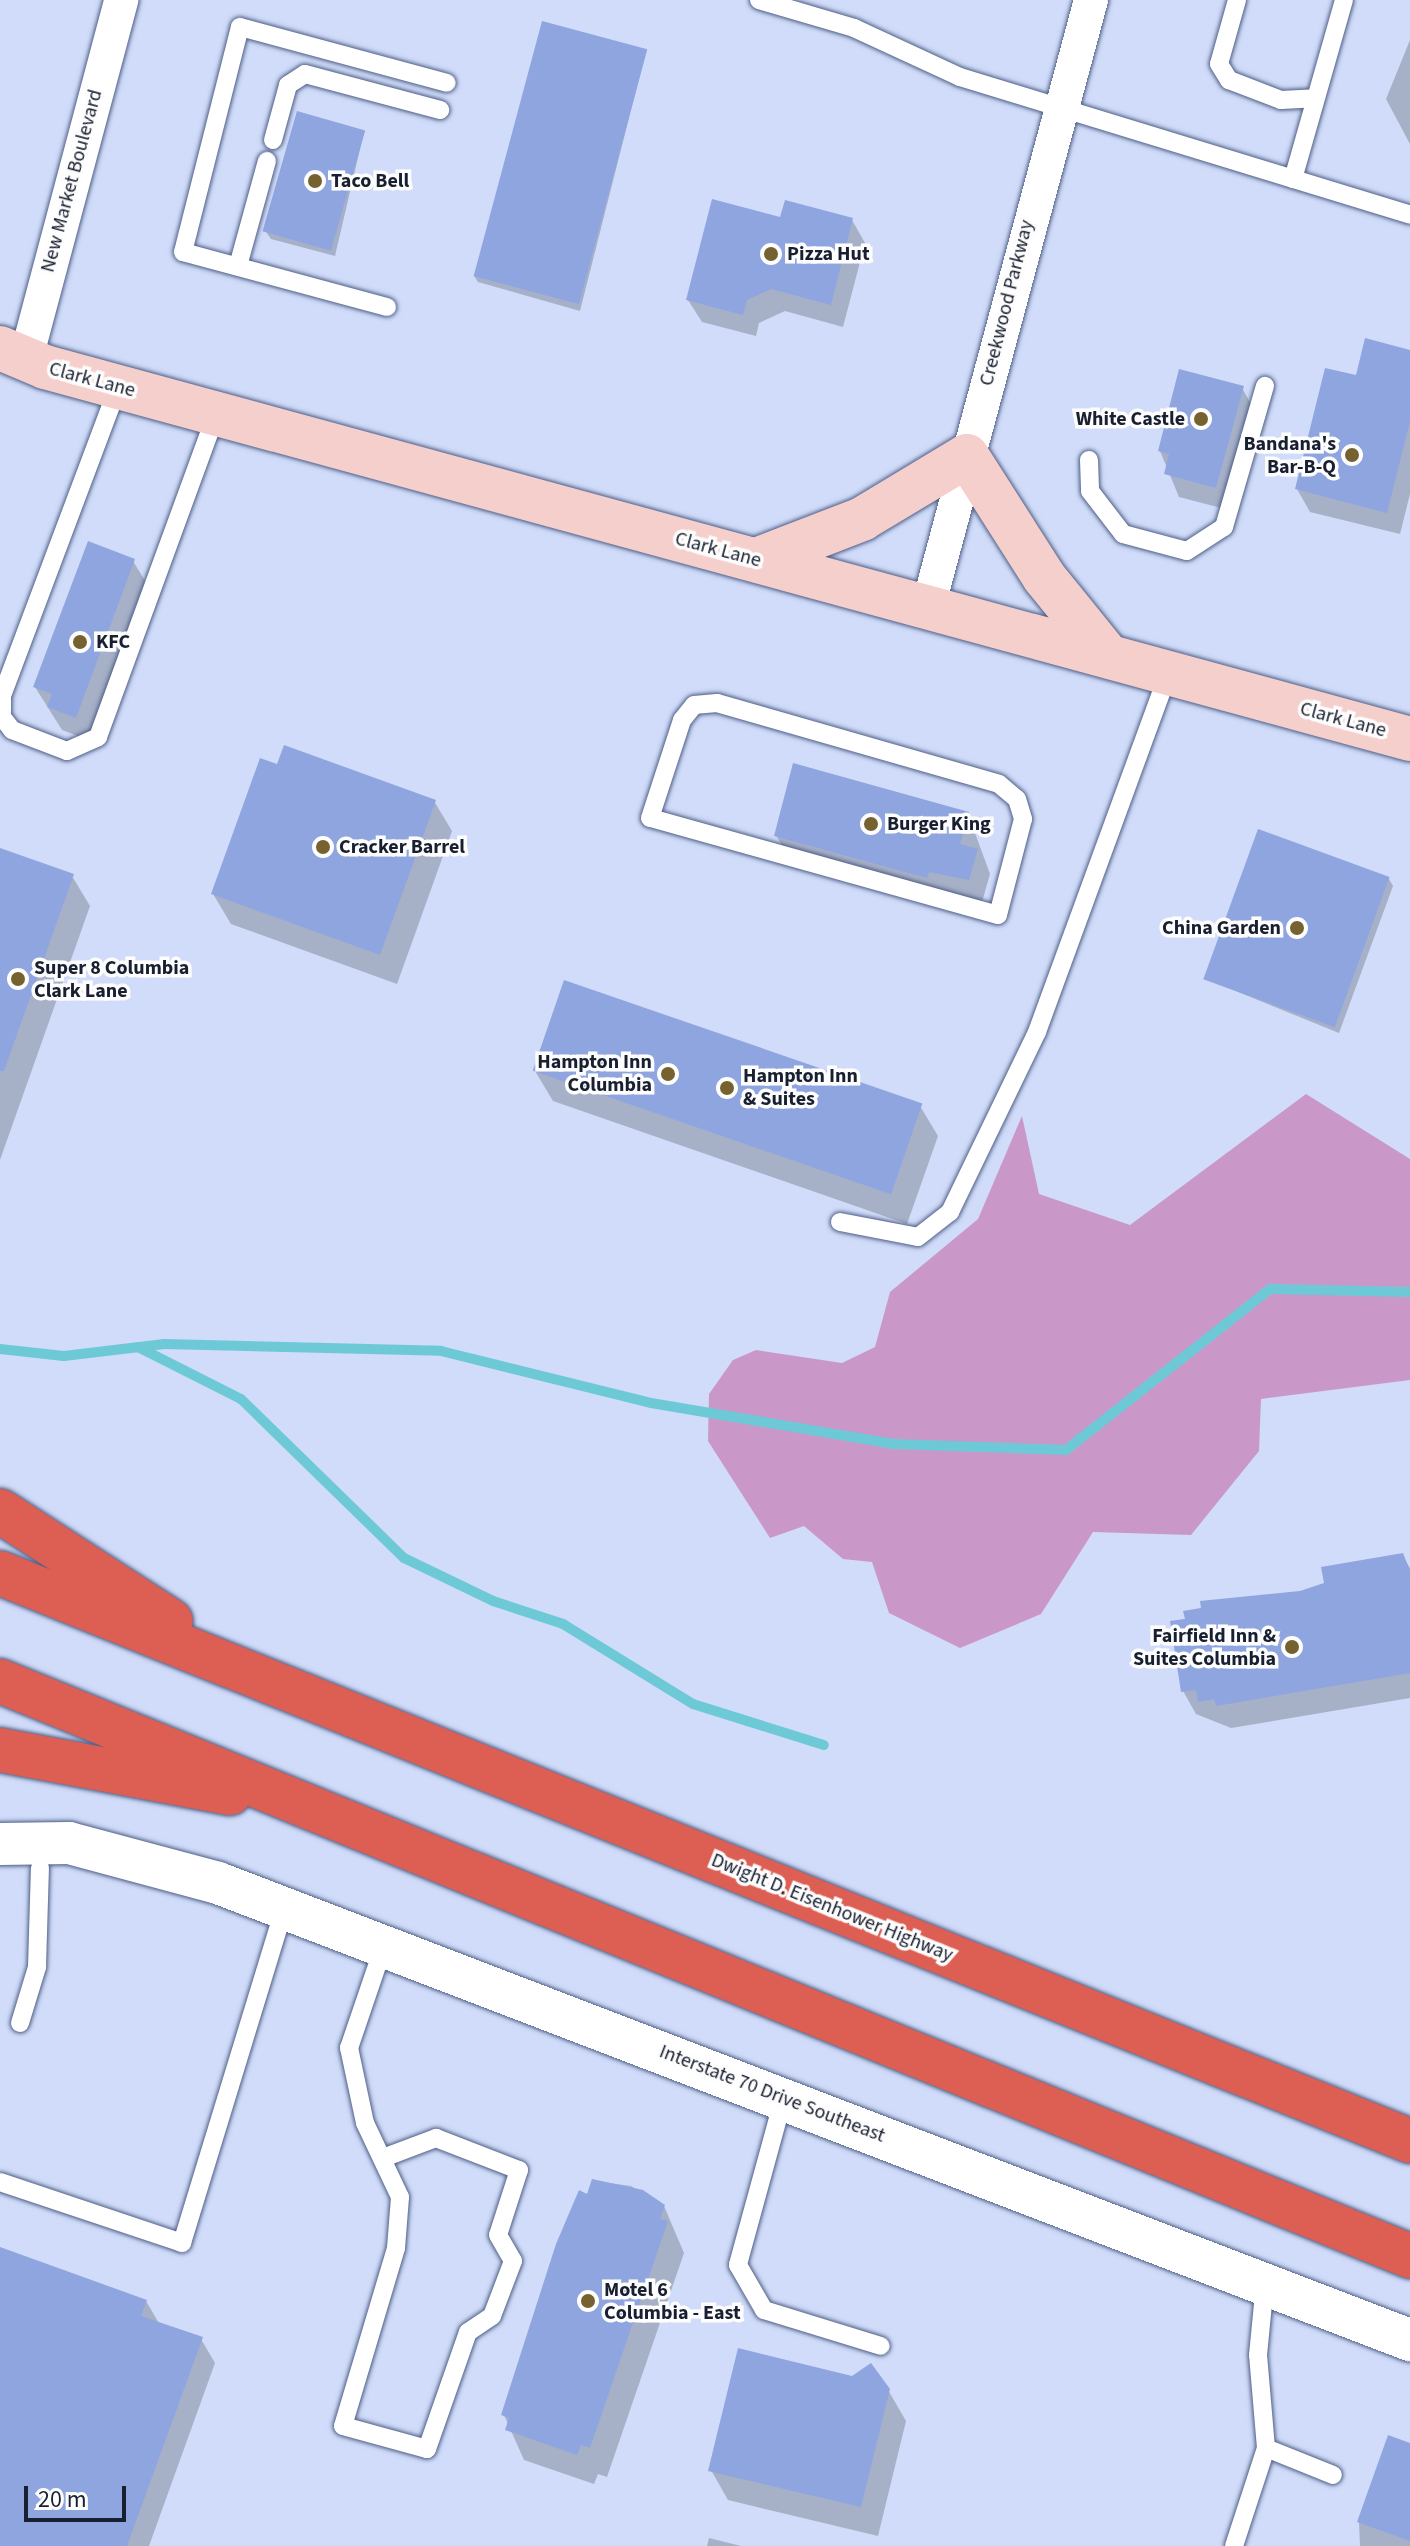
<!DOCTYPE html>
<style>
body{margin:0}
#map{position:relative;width:1410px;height:2546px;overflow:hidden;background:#d0dcf9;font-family:"Source Sans 3",sans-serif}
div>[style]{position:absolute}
.forest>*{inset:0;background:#ca98c8}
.shadow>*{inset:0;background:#0003}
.stream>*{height:10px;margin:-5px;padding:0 5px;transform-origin:5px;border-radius:5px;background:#6ec9d6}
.building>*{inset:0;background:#8fa5df;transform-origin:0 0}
.roads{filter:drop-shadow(0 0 2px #4e5e87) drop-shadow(0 0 2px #4e5e87)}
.service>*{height:18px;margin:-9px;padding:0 9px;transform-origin:9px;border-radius:9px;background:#fff}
.minor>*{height:34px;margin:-17px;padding:0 17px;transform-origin:17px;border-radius:17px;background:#fff}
.tertiary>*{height:42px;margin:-21px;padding:0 21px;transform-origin:21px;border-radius:21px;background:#fff}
.secondary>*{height:44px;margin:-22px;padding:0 22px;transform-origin:22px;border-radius:22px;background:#f5cfcb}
.motorway>*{height:44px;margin:-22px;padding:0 22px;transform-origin:22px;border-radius:22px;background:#dd5f53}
.dots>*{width:22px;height:22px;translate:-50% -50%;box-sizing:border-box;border:4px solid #fdfdfd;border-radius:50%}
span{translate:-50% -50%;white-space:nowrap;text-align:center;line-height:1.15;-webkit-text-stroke:7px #fdfdfd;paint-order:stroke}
.street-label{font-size:20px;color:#181f30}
.poi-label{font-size:20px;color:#181f30;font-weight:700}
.left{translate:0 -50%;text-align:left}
.right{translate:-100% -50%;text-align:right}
.scale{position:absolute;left:24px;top:2486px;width:102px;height:36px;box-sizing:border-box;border:4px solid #181f30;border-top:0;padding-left:10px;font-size:24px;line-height:28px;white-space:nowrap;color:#181f30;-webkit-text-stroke:6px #fdfdfd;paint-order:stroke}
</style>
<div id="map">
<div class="forest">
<i style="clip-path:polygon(1306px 1094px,1410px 1159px,1410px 1380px,1261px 1399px,1259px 1451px,1191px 1535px,1093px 1532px,1041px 1614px,960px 1648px,889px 1613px,872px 1562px,843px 1559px,804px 1526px,770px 1538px,708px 1441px,709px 1394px,733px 1360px,756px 1350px,842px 1363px,875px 1347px,890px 1292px,978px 1219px,1022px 1116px,1039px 1194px,1130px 1225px)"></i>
</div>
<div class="shadow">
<i style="clip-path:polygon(1410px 40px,1410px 144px,1386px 99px)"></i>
<i style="clip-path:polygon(646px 51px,580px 311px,478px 282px,474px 276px)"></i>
<i style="clip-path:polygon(364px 132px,335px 256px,271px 239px,266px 232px)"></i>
<i style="clip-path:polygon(782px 219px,852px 220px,865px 243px,843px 327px,785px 311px,759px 323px,756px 336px,702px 322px,688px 300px)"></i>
<i style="clip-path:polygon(1410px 352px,1410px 494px,1400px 534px,1310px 512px,1297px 489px,1357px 378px)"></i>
<i style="clip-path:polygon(1242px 388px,1255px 411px,1229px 510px,1179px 497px,1160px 451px)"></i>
<i style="clip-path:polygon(133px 561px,147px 584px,89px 740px,62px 730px,35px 687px)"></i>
<i style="clip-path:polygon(434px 801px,452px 831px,397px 984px,231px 924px,213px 894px)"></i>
<i style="clip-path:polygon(968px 814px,990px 874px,982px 902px,789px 858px,776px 835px)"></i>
<i style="clip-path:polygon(0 850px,72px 876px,90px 906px,0 1160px)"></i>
<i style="clip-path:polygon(1389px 879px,1393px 886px,1339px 1033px,1206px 979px)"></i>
<i style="clip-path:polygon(535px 1071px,920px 1106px,938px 1136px,907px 1224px,553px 1101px)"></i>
<i style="clip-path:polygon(1402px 1555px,1410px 1568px,1410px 1698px,1231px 1728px,1196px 1714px,1183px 1691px,1172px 1622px,1301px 1592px)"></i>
<i style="clip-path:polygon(594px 2181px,631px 2186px,664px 2206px,684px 2253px,607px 2477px,598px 2474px,594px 2484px,524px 2460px,504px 2415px,580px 2193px,588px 2197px)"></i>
<i style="clip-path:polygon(0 2249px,146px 2301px,160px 2325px,201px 2339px,215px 2363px,149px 2546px,0 2546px)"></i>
<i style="clip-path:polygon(888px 2390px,906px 2421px,878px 2536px,728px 2500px,711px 2470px)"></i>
<i style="clip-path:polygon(1410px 2445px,1410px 2546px,1360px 2546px,1359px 2522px)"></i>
<i style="clip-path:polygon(709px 2538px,741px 2546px,707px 2546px)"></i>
</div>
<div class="stream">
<i style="left:138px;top:1347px;width:115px;rotate:26.8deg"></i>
<i style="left:241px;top:1399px;width:228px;rotate:44.3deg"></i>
<i style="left:404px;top:1558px;width:99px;rotate:25.8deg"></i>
<i style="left:493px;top:1601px;width:74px;rotate:18.2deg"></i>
<i style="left:563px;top:1624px;width:153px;rotate:31.6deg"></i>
<i style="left:693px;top:1704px;width:137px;rotate:17.4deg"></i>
<i style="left:0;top:1349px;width:64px;rotate:6.2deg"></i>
<i style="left:64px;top:1356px;width:101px;rotate:-6.8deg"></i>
<i style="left:164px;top:1344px;width:277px;rotate:1.4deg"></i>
<i style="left:441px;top:1351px;width:216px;rotate:13.9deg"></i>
<i style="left:651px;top:1403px;width:246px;rotate:9.6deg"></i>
<i style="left:894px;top:1444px;width:172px;rotate:2deg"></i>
<i style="left:1066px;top:1450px;width:260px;rotate:-38.3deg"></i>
<i style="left:1270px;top:1289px;width:140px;rotate:1.2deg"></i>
</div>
<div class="building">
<i style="left:542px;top:21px;width:109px;height:264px;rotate:15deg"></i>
<i style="left:297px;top:111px;width:71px;height:125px;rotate:16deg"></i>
<i style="clip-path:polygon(712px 199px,780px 217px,785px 200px,853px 218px,831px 305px,771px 289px,747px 300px,743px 315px,686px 300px)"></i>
<i style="clip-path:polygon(1365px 338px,1410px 350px,1410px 421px,1387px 513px,1295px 489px,1325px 368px,1356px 375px)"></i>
<i style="clip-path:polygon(1179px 369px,1244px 386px,1216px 488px,1164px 474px,1169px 454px,1158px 451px)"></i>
<i style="clip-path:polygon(88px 541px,135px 559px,76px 718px,47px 707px,52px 694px,33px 687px)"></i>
<i style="clip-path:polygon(284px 745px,436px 800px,380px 955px,211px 894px,260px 758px,277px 764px)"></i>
<i style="clip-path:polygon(793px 763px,969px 812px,960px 844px,978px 849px,969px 880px,929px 872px,927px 878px,774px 836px)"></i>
<i style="left:1258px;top:829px;width:140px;height:160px;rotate:20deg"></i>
<i style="clip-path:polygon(0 848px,74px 874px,4px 1071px,0 1071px)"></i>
<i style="left:564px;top:980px;width:379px;height:96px;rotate:19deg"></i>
<i style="clip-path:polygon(1403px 1553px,1410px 1571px,1410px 1673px,1216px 1706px,1214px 1699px,1198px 1702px,1196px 1690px,1181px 1692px,1170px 1621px,1185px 1619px,1183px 1611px,1201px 1608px,1200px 1601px,1300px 1591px,1324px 1583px,1321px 1567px)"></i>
<i style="clip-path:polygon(592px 2179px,643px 2190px,665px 2205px,660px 2219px,668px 2221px,590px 2448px,581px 2445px,577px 2455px,505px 2430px,509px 2418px,501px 2415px,556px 2244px,579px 2190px,587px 2194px)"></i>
<i style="clip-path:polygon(0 2247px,147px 2300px,141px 2316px,203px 2337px,127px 2546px,0 2546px)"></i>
<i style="clip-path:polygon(738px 2348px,852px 2376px,871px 2363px,890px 2389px,861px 2507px,708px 2471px)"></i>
<i style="clip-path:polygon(1388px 2435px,1410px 2443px,1410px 2541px,1357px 2522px)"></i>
</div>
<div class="roads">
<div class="service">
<i style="left:759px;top:0;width:99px;rotate:16.4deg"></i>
<i style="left:854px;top:28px;width:117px;rotate:24.8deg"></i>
<i style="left:960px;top:77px;width:471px;rotate:17deg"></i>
<i style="left:1237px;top:0;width:66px;rotate:105.7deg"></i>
<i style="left:1219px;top:64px;width:19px;rotate:58deg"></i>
<i style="left:1229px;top:80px;width:56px;rotate:21deg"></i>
<i style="left:1281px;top:100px;width:34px;rotate:-3deg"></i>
<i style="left:273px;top:140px;width:57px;rotate:-74.7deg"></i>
<i style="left:288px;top:85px;width:20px;rotate:-33deg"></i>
<i style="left:305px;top:74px;width:140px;rotate:14.9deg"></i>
<i style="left:1293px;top:179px;width:186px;rotate:-74.1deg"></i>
<i style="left:238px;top:266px;width:109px;rotate:-74.6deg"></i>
<i style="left:387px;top:307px;width:211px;rotate:-164.9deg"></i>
<i style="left:183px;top:252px;width:232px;rotate:-75.8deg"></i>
<i style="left:240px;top:27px;width:214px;rotate:15.1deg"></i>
<i style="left:118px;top:387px;width:329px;rotate:110.6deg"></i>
<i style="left:2px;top:695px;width:22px;rotate:90deg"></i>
<i style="left:2px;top:717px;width:16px;rotate:52deg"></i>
<i style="left:12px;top:730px;width:59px;rotate:20.9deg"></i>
<i style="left:67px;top:751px;width:34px;rotate:-24deg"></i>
<i style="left:98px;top:737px;width:344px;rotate:-69.9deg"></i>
<i style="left:1089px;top:460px;width:31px;rotate:88deg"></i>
<i style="left:1090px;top:491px;width:54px;rotate:52.5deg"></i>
<i style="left:1123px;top:534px;width:66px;rotate:14.9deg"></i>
<i style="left:1187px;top:551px;width:44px;rotate:-33deg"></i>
<i style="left:1224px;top:527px;width:147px;rotate:-73.8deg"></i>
<i style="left:717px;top:703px;width:293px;rotate:16deg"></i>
<i style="left:999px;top:784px;width:23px;rotate:40deg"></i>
<i style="left:1017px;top:799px;width:21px;rotate:73deg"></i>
<i style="left:1023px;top:819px;width:99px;rotate:104.6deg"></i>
<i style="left:998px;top:915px;width:361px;rotate:-164.4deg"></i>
<i style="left:650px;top:818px;width:103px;rotate:-71.9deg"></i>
<i style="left:682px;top:720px;width:19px;rotate:-51deg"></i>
<i style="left:694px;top:705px;width:23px;rotate:-5deg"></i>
<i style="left:840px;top:1222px;width:79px;rotate:10.9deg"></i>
<i style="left:918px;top:1237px;width:41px;rotate:-38deg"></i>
<i style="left:950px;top:1212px;width:200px;rotate:-64.2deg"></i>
<i style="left:1037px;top:1032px;width:383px;rotate:-69.9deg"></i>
<i style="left:20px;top:2023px;width:59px;rotate:-73.1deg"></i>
<i style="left:37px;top:1967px;width:99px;rotate:-88.3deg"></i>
<i style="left:783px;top:2100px;width:171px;rotate:105.3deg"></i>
<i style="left:738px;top:2265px;width:52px;rotate:60deg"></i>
<i style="left:764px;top:2310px;width:122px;rotate:17.1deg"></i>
<i style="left:383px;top:2158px;width:57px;rotate:-20.7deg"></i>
<i style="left:436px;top:2138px;width:89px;rotate:21.1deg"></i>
<i style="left:519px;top:2170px;width:68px;rotate:107.9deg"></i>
<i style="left:498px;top:2235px;width:30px;rotate:60deg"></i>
<i style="left:513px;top:2261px;width:59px;rotate:110.9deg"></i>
<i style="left:492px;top:2316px;width:29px;rotate:146deg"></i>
<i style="left:468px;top:2332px;width:124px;rotate:109.3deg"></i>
<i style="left:427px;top:2449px;width:87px;rotate:-164.7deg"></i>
<i style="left:343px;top:2426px;width:186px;rotate:-73.4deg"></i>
<i style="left:396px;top:2248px;width:51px;rotate:-85.5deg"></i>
<i style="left:400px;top:2197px;width:82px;rotate:-115.3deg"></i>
<i style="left:365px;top:2123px;width:77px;rotate:-102deg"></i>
<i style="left:349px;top:2048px;width:109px;rotate:-71.2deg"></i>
<i style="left:0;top:2182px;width:192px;rotate:18.5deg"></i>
<i style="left:182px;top:2243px;width:351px;rotate:-73deg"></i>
<i style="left:1266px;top:2448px;width:72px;rotate:21.9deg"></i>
<i style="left:1234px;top:2546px;width:103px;rotate:-71.9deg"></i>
<i style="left:1266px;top:2448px;width:93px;rotate:-94.9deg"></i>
<i style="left:1258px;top:2355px;width:72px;rotate:-84.4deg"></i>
</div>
<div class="minor">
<i style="left:25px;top:362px;width:375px;rotate:-75.1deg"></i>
<i style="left:928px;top:607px;width:629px;rotate:-74.97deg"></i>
</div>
<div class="tertiary">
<i style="left:0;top:1844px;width:69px;rotate:-0.8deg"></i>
<i style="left:69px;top:1843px;width:154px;rotate:15deg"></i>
<i style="left:218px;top:1883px;width:1277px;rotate:20.98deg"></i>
</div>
<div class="secondary">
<i style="left:0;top:348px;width:49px;rotate:22.9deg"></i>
<i style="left:45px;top:367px;width:1415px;rotate:15.24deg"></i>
<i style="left:756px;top:560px;width:114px;rotate:-21.1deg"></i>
<i style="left:862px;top:519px;width:122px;rotate:-31deg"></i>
<i style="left:967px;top:456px;width:143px;rotate:57.5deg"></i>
<i style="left:1044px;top:577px;width:102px;rotate:51deg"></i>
</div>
<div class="motorway">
<i style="left:0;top:1511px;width:203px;rotate:32.8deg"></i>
<i style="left:0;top:1573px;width:1520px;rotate:21.94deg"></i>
<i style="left:0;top:1681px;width:1523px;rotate:22.19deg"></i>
<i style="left:0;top:1750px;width:234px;rotate:10.6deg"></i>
</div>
</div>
<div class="dots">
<i style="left:315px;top:181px;background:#766231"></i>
<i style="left:771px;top:254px;background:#766231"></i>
<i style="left:1201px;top:419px;background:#766231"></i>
<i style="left:1352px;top:455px;background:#766231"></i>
<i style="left:80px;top:642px;background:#766231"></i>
<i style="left:871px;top:824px;background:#766231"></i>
<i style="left:323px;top:847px;background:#766231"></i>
<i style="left:1297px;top:928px;background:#766231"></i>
<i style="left:18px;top:979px;background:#766231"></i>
<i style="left:668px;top:1074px;background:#766231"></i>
<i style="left:727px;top:1088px;background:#766231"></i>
<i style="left:1292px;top:1647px;background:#766231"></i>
<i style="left:588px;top:2301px;background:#766231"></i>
</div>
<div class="street-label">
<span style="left:72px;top:181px;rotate:-75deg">New Market Boulevard</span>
<span style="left:1007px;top:303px;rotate:-76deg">Creekwood Parkway</span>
<span style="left:92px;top:380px;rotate:15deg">Clark Lane</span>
<span style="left:718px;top:550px;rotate:15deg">Clark Lane</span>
<span style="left:1343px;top:720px;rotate:15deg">Clark Lane</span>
<span style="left:832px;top:1908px;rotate:22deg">Dwight D. Eisenhower Highway</span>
<span style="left:772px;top:2094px;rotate:21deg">Interstate 70 Drive Southeast</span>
</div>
<div class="poi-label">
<span class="left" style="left:331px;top:181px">Taco Bell</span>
<span class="left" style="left:787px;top:254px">Pizza Hut</span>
<span class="right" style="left:1185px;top:419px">White Castle</span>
<span class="right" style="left:1336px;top:456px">Bandana's<br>Bar-B-Q</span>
<span class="left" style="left:96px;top:642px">KFC</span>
<span class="left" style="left:887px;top:824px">Burger King</span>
<span class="left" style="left:339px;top:847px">Cracker Barrel</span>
<span class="right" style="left:1281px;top:928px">China Garden</span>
<span class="left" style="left:34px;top:980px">Super 8 Columbia<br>Clark Lane</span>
<span class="right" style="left:652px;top:1074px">Hampton Inn<br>Columbia</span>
<span class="left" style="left:743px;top:1088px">Hampton Inn<br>&amp; Suites</span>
<span class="right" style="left:1276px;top:1648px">Fairfield Inn &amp;<br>Suites Columbia</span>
<span class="left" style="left:604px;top:2302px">Motel 6<br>Columbia - East</span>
</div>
<div class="scale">20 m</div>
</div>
